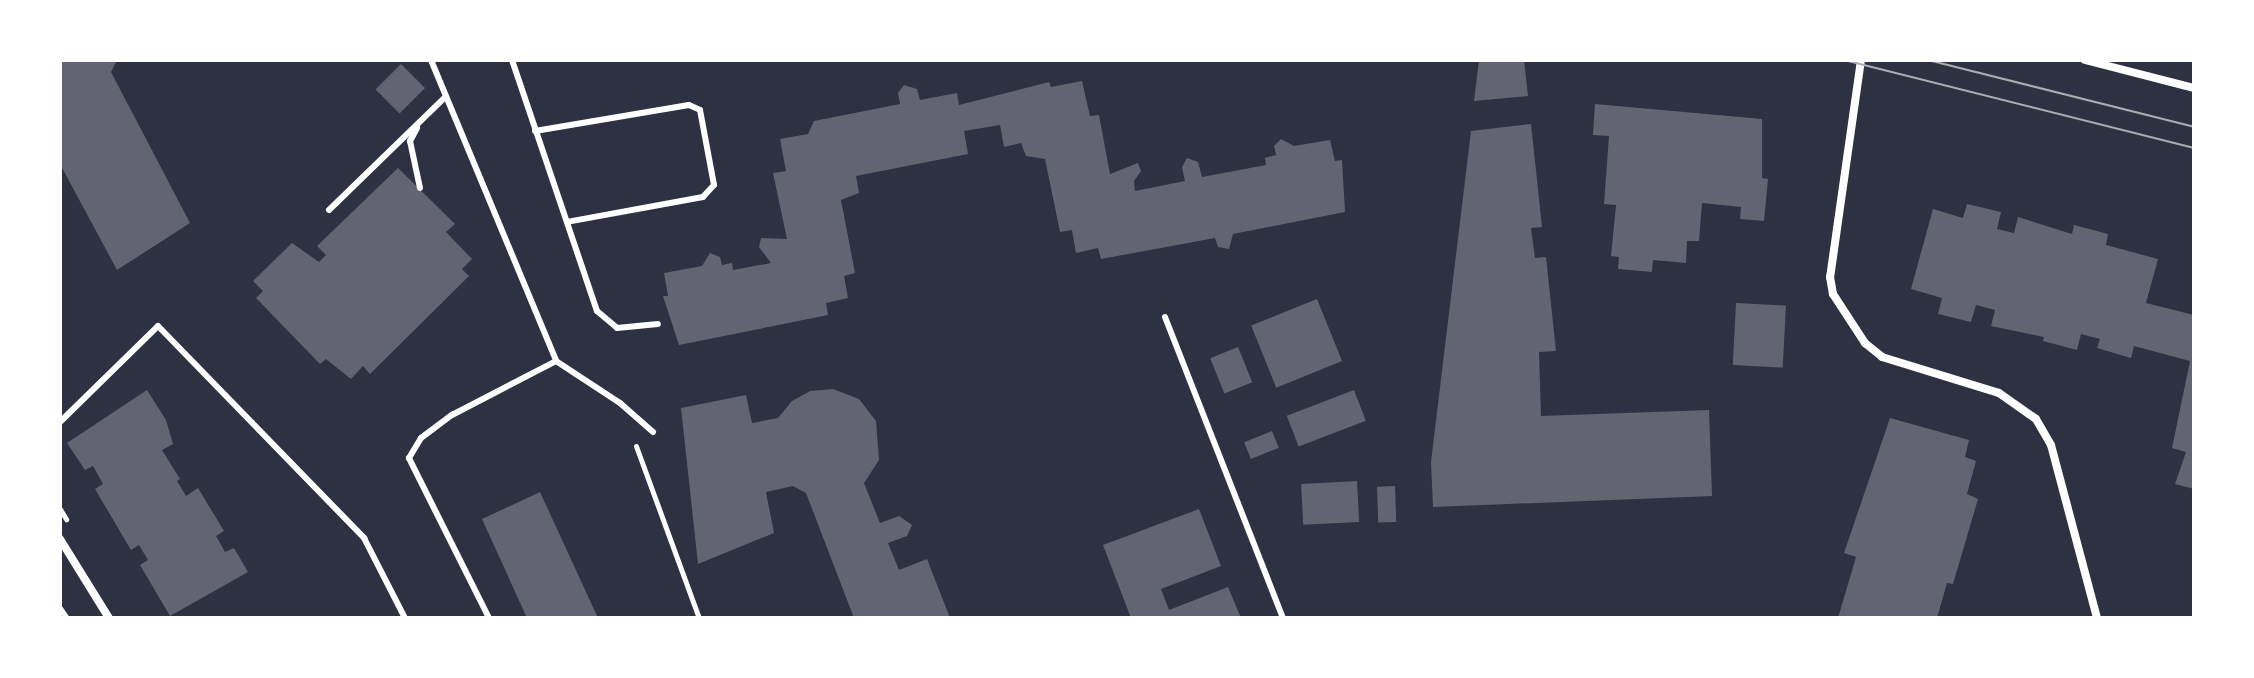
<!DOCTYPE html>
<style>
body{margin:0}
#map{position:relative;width:2254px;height:678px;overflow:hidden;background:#2d3142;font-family:Karla,sans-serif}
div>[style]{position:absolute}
.building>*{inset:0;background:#626471;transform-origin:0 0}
.path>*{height:5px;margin:-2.5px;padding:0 2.5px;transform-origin:2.5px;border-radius:2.5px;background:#fff}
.service>*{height:6px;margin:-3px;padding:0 3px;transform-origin:3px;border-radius:3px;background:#fff}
.minor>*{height:8px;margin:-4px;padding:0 4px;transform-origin:4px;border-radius:4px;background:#fff}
.tram>*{height:2px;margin:-1px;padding:0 1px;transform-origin:1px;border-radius:1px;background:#abadb3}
span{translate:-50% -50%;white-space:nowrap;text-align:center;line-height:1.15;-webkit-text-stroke:6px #fff;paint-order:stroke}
.frame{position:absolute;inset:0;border:62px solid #fff;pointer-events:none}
</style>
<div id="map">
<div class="building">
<i style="clip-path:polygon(60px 60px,117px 60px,111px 72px,190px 223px,117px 270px,60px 164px)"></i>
<i style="clip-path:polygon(1479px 60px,1524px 60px,1528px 96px,1474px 101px)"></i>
<i style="left:401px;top:64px;width:34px;height:36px;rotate:45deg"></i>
<i style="clip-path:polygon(1082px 81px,1090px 116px,1099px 115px,1110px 174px,1138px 163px,1141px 171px,1134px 181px,1135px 191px,1185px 181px,1182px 167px,1187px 158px,1198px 162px,1202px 177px,1266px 165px,1265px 158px,1276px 155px,1274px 146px,1281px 139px,1294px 146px,1330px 140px,1335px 161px,1342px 160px,1345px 212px,1233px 234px,1229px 249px,1218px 247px,1215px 238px,1101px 259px,1098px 248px,1076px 253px,1072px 230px,1060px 232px,1045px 159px,1026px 156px,1021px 143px,1004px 147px,1000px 125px,964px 131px,968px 154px,856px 176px,859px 193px,841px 200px,855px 273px,844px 276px,848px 298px,826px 303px,828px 315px,679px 345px,663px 296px,668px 296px,664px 273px,702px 266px,710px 253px,720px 257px,722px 265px,732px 263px,733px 270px,771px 263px,759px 247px,761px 238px,787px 239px,773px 173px,786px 171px,780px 139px,808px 134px,814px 121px,900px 104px,898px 93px,904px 85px,917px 89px,920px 100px,957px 93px,959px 105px,1049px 82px,1051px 87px)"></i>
<i style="clip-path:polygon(1595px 104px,1762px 119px,1762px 178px,1768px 179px,1764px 221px,1740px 219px,1741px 207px,1702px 203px,1699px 241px,1687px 241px,1686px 263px,1653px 260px,1652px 272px,1618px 269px,1619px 257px,1611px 256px,1616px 205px,1604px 204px,1609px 136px,1593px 135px)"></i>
<i style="clip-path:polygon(1531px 124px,1542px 227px,1531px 228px,1535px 258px,1546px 257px,1556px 351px,1539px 352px,1541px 416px,1709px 410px,1712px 496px,1433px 507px,1431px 462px,1471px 131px)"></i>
<i style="clip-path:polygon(398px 168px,455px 224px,446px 232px,472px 259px,462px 269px,469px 276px,370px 374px,363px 366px,351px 379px,326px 359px,320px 364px,256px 298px,263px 291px,253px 281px,292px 243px,319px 262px,326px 255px,317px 246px)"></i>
<i style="clip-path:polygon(1967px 204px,2001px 212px,1997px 229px,2014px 233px,2018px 217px,2072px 234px,2074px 225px,2108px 234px,2106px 245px,2158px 259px,2146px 303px,2194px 315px,2194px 489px,2175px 484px,2186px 452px,2172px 448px,2190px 361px,2134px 346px,2131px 358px,2097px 348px,2100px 339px,2081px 334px,2077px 350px,2043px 341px,2044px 337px,1991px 326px,1995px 310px,1976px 305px,1971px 322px,1938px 314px,1942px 298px,1911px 289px,1933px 209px,1963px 218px)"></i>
<i style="left:1317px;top:299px;width:67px;height:71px;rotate:68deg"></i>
<i style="left:1736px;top:303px;width:50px;height:62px;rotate:3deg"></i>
<i style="left:1238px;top:347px;width:38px;height:30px;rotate:68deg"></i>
<i style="clip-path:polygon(833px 389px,859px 399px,876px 421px,879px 460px,864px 483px,880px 523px,899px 516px,912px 525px,907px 536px,888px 543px,899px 570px,927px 559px,950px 618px,854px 618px,806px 493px,793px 486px,766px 492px,774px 533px,698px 564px,681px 408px,746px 395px,752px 423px,778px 418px,792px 401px,810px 391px)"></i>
<i style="clip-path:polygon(147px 390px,166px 420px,173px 444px,162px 450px,180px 479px,177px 481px,186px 496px,198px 488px,224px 531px,216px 536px,225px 552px,234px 548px,248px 572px,170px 616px,140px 565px,148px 560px,139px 545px,131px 550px,95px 489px,103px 484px,93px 466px,85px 470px,67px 443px)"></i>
<i style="left:1354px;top:390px;width:33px;height:72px;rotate:69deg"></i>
<i style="clip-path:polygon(1890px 418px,1969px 440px,1965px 457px,1976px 461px,1967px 494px,1978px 499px,1953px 584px,1947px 583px,1937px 618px,1838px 618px,1856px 557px,1844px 553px)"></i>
<i style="left:1272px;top:431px;width:18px;height:30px;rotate:68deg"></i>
<i style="left:1357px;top:481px;width:41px;height:56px;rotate:87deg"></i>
<i style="left:1395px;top:486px;width:36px;height:18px;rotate:88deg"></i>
<i style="clip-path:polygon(540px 492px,598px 618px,527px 618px,482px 519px)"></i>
<i style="clip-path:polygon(1199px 509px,1221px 566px,1161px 589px,1169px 610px,1228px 587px,1241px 618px,1131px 618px,1103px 545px)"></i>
</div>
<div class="path">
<i style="left:636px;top:446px;width:183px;rotate:69.9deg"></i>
<i style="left:60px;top:509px;width:12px;rotate:59deg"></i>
<i style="left:60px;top:608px;width:12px;rotate:55deg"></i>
</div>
<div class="service">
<i style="left:431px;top:60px;width:326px;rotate:67.4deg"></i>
<i style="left:556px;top:361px;width:77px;rotate:33.3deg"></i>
<i style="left:620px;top:403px;width:44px;rotate:41.3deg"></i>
<i style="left:512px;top:60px;width:265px;rotate:71.3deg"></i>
<i style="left:597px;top:311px;width:26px;rotate:40deg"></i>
<i style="left:617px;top:328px;width:41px;rotate:-5.6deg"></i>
<i style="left:417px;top:128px;width:15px;rotate:118deg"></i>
<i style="left:410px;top:141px;width:48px;rotate:78deg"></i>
<i style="left:535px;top:131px;width:156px;rotate:-9.6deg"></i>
<i style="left:689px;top:105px;width:12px;rotate:24deg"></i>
<i style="left:700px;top:110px;width:76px;rotate:79.4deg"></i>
<i style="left:714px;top:185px;width:16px;rotate:133deg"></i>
<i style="left:703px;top:197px;width:138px;rotate:169.6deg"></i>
<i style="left:329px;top:210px;width:162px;rotate:-44.2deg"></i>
<i style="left:1165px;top:317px;width:323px;rotate:68.6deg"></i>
<i style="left:60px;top:422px;width:137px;rotate:-44.4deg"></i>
<i style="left:158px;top:326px;width:296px;rotate:45.8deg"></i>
<i style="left:364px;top:538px;width:90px;rotate:62.9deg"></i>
<i style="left:489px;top:618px;width:179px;rotate:-116.6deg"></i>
<i style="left:409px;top:458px;width:23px;rotate:-59deg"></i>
<i style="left:421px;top:438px;width:39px;rotate:-37deg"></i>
<i style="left:452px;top:415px;width:117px;rotate:-27.4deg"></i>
</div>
<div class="minor">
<i style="left:1861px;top:60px;width:219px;rotate:98.1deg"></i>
<i style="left:1830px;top:277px;width:17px;rotate:80deg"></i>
<i style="left:1833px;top:294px;width:59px;rotate:56.9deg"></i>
<i style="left:1865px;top:343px;width:22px;rotate:39deg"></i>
<i style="left:1882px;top:357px;width:122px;rotate:17.1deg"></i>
<i style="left:1999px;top:393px;width:45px;rotate:35.1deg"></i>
<i style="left:2036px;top:419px;width:30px;rotate:60deg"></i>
<i style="left:2051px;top:445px;width:179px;rotate:75.1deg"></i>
<i style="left:2085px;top:60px;width:113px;rotate:14.4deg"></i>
<i style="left:60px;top:539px;width:93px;rotate:58.2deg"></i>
</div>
<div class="tram">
<i style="left:1844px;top:60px;width:361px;rotate:14.1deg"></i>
<i style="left:1928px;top:60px;width:274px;rotate:14.1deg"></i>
</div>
<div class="frame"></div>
</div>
